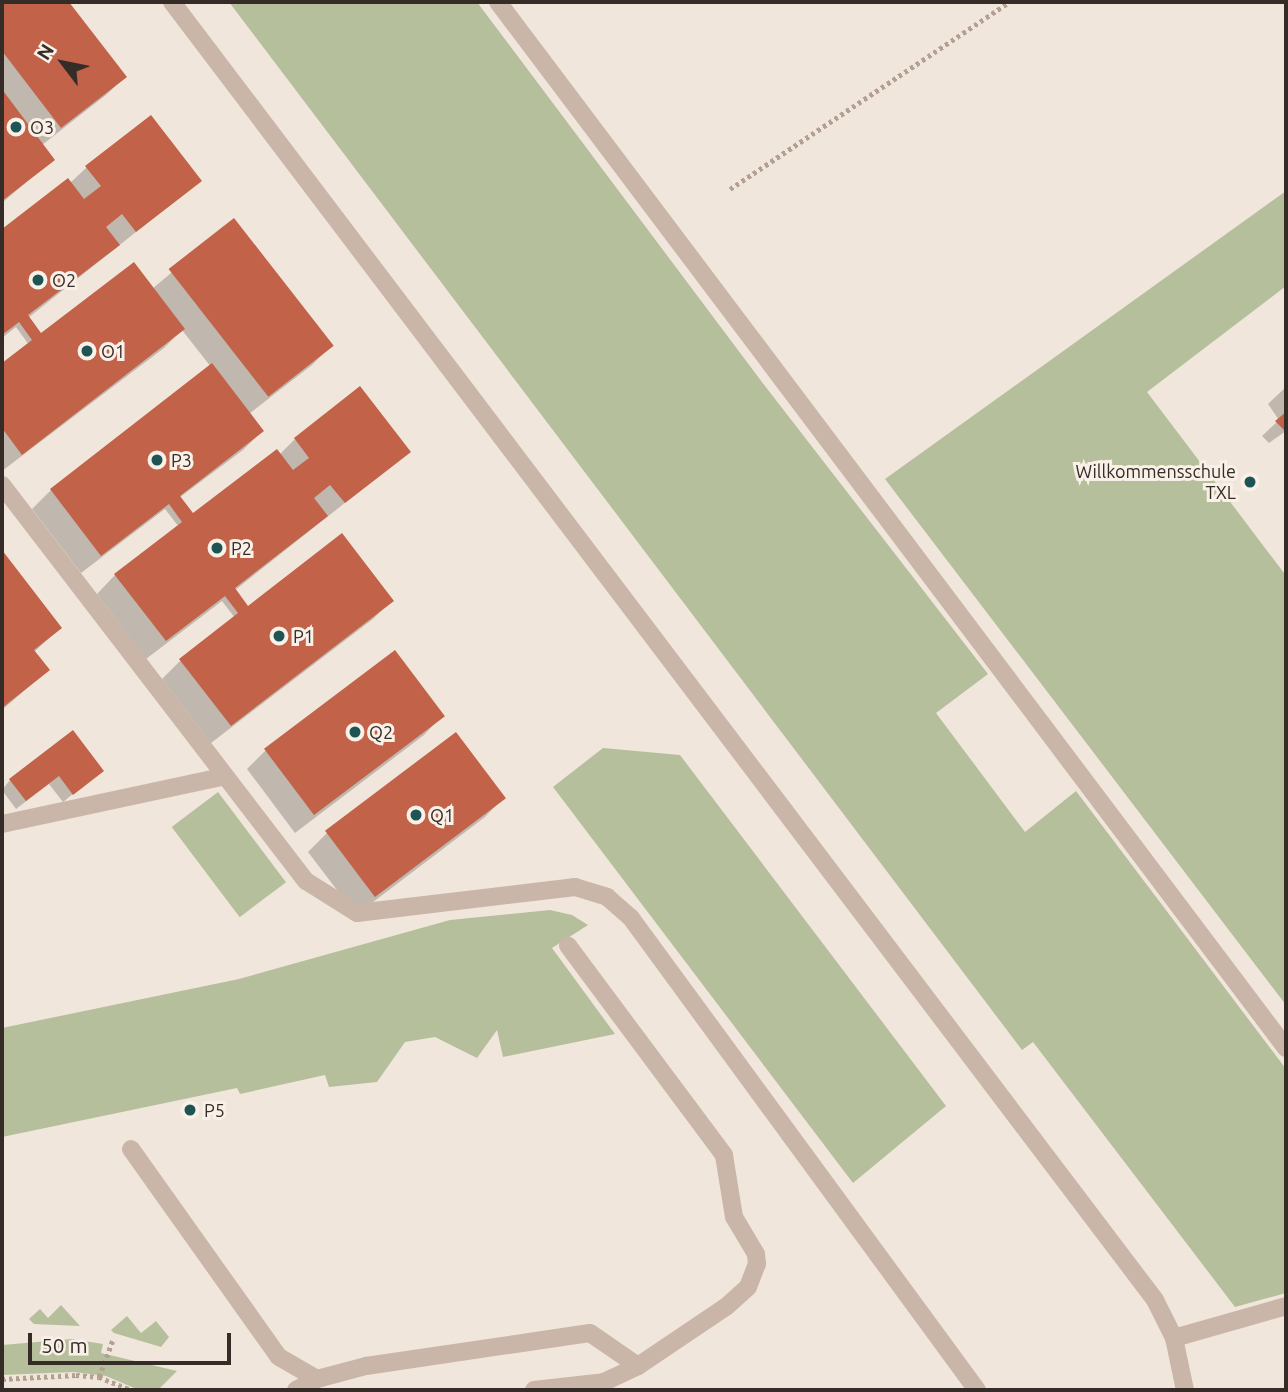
<!DOCTYPE html>
<style>
body{margin:0}
#map{position:relative;width:1288px;height:1392px;overflow:hidden;background:#f1e6db;font-family:Ubuntu,sans-serif}
div>[style]{position:absolute}
.green>*{inset:0;background:#b5bf9c;transform-origin:0 0}
.shadow>*{inset:0;background:#0003}
.building>*{inset:0;background:#c16249;transform-origin:0 0}
.path>*{height:4.5px;margin-top:-2.25px;transform-origin:0;background:repeating-linear-gradient(90deg,#b4a092 0 3.5px,transparent 0 7px)}
.minor>*{height:18px;margin:-9px;padding:0 9px;transform-origin:9px;border-radius:9px;background:#c9b6a8}
.dots>*{width:19px;height:19px;translate:-50% -50%;box-sizing:border-box;border:4px solid #f9f0e8;border-radius:50%}
span{translate:-50% -50%;white-space:nowrap;text-align:center;line-height:1.15;-webkit-text-stroke:6px #f9f0e8;paint-order:stroke}
.poi-label{font-size:18px;color:#352c28}
.left{translate:0 -50%;text-align:left}
.right{translate:-100% -50%;text-align:right}
.frame{position:absolute;inset:0;border:4px solid #352c28;pointer-events:none}
.north{position:absolute;left:28px;top:28px;width:70px;height:70px;-webkit-text-stroke:5px #f9f0e8;paint-order:stroke;rotate:302deg;font-size:19px;font-weight:700;line-height:28px;text-align:center;color:#352c28}
.north::after{content:'';display:block;margin:auto;width:24px;height:32px;background:#352c28;clip-path:polygon(50% 0,100% 100%,50% 72%,0 100%)}
.scale{position:absolute;left:28px;top:1333px;width:203px;height:32px;box-sizing:border-box;border:4px solid #352c28;border-top:0;padding-left:9px;font-size:21px;line-height:24px;white-space:nowrap;color:#352c28;-webkit-text-stroke:5px #f9f0e8;paint-order:stroke}
</style>
<div id="map">
<div class="green">
<i style="clip-path:polygon(229px 2px,477px 2px,765px 386px,988px 674px,936px 713px,1025px 832px,1076px 791px,1286px 1069px,1286px 1293px,1235px 1307px,1033px 1042px,1022px 1050px)"></i>
<i style="clip-path:polygon(1286px 191px,1286px 286px,1147px 392px,1284px 573px,1286px 571px,1286px 1005px,885px 479px)"></i>
<i style="clip-path:polygon(603px 748px,680px 755px,946px 1106px,853px 1183px,553px 787px)"></i>
<i style="left:218px;top:792px;width:113px;height:58px;rotate:53deg"></i>
<i style="clip-path:polygon(550px 910px,572px 915px,588px 925px,552px 948px,615px 1034px,503px 1057px,497px 1030px,477px 1058px,435px 1037px,405px 1042px,377px 1082px,329px 1087px,325px 1075px,240px 1094px,237px 1088px,2px 1137px,2px 1028px,239px 979px,450px 920px)"></i>
<i style="clip-path:polygon(61px 1305px,80px 1326px,34px 1324px,29px 1319px,40px 1309px,48px 1318px)"></i>
<i style="clip-path:polygon(127px 1316px,141px 1333px,156px 1321px,169px 1337px,161px 1347px,114px 1333px,111px 1330px)"></i>
<i style="clip-path:polygon(72px 1339px,103px 1344px,101px 1353px,177px 1371px,158px 1390px,139px 1390px,106px 1376px,74px 1372px,2px 1375px,2px 1345px)"></i>
</div>
<div class="shadow">
<i style="clip-path:polygon(2px 2px,67px 2px,125px 77px,106px 95px,42px 145px,53px 159px,2px 203px)"></i>
<i style="clip-path:polygon(86px 168px,200px 181px,28px 318px,33px 339px,152px 289px,234px 220px,331px 346px,312px 365px,249px 414px,262px 431px,243px 450px,179px 498px,193px 516px,279px 455px,295px 439px,409px 452px,234px 591px,248px 608px,391px 601px,373px 619px,211px 743px,162px 679px,181px 660px,235px 618px,222px 601px,146px 659px,97px 594px,115px 575px,179px 527px,165px 509px,81px 573px,32px 509px,51px 490px,211px 367px,182px 330px,164px 348px,2px 471px,2px 366px,29px 345px,16px 327px,2px 338px,2px 231px,68px 180px,70px 183px)"></i>
<i style="clip-path:polygon(1286px 387px,1286px 431px,1269px 443px,1262px 436px,1279px 420px,1268px 404px)"></i>
<i style="clip-path:polygon(2px 552px,60px 628px,34px 652px,48px 670px,2px 710px)"></i>
<i style="clip-path:polygon(442px 716px,424px 735px,295px 833px,247px 769px,266px 750px)"></i>
<i style="clip-path:polygon(101px 771px,63px 802px,49px 784px,16px 809px,2px 790px,10px 780px)"></i>
<i style="clip-path:polygon(503px 798px,485px 817px,356px 915px,308px 852px,327px 833px)"></i>
</div>
<div class="building">
<i style="clip-path:polygon(2px 2px,69px 2px,127px 77px,61px 128px,2px 51px)"></i>
<i style="clip-path:polygon(4px 92px,55px 160px,2px 201px,2px 94px)"></i>
<i style="clip-path:polygon(151px 115px,202px 181px,136px 232px,122px 214px,106px 227px,120px 245px,28px 315px,41px 333px,134px 262px,185px 329px,22px 455px,2px 428px,2px 363px,32px 340px,19px 322px,2px 335px,2px 229px,68px 178px,84px 199px,101px 186px,85px 166px)"></i>
<i style="left:234px;top:218px;width:162px;height:83px;rotate:52deg"></i>
<i style="clip-path:polygon(212px 363px,264px 431px,180px 496px,193px 513px,277px 449px,293px 470px,309px 458px,294px 438px,360px 386px,411px 452px,345px 503px,330px 485px,314px 498px,328px 516px,235px 588px,248px 606px,342px 533px,394px 601px,231px 726px,179px 659px,238px 613px,225px 596px,166px 641px,114px 574px,182px 522px,169px 504px,101px 556px,50px 489px)"></i>
<i style="clip-path:polygon(1286px 412px,1286px 429px,1284px 430px,1275px 421px)"></i>
<i style="clip-path:polygon(2px 550px,62px 628px,34px 650px,50px 670px,2px 708px)"></i>
<i style="left:395px;top:650px;width:83px;height:164px;rotate:53deg"></i>
<i style="clip-path:polygon(73px 730px,104px 771px,73px 795px,59px 776px,26px 801px,9px 779px)"></i>
<i style="left:456px;top:732px;width:83px;height:164px;rotate:53deg"></i>
</div>
<div class="path">
<i style="left:730px;top:189px;width:336px;rotate:-33.8deg"></i>
<i style="left:99px;top:1377px;width:40px;rotate:-69.8deg"></i>
<i style="left:2px;top:1379px;width:74px;rotate:-3.1deg"></i>
<i style="left:76px;top:1375px;width:23px;rotate:5deg"></i>
<i style="left:99px;top:1377px;width:35px;rotate:22deg"></i>
</div>
<div class="minor">
<i style="left:172px;top:2px;width:1628px;rotate:52.86deg"></i>
<i style="left:1155px;top:1300px;width:42px;rotate:63.4deg"></i>
<i style="left:1174px;top:1338px;width:53px;rotate:78.1deg"></i>
<i style="left:498px;top:2px;width:1310px;rotate:53.01deg"></i>
<i style="left:2px;top:485px;width:499px;rotate:52.5deg"></i>
<i style="left:306px;top:881px;width:60px;rotate:32.1deg"></i>
<i style="left:357px;top:913px;width:220px;rotate:-6.8deg"></i>
<i style="left:575px;top:887px;width:34px;rotate:17deg"></i>
<i style="left:607px;top:897px;width:32px;rotate:41deg"></i>
<i style="left:631px;top:918px;width:585px;rotate:53.76deg"></i>
<i style="left:2px;top:824px;width:228px;rotate:-12.1deg"></i>
<i style="left:131px;top:1149px;width:255px;rotate:54.6deg"></i>
<i style="left:279px;top:1357px;width:44px;rotate:30.1deg"></i>
<i style="left:1174px;top:1338px;width:116px;rotate:-15.9deg"></i>
<i style="left:296px;top:1390px;width:24px;rotate:-28deg"></i>
<i style="left:317px;top:1379px;width:51px;rotate:-14.9deg"></i>
<i style="left:366px;top:1366px;width:226px;rotate:-8.4deg"></i>
<i style="left:590px;top:1333px;width:58px;rotate:34.5deg"></i>
<i style="left:534px;top:1390px;width:70px;rotate:-6.5deg"></i>
<i style="left:604px;top:1382px;width:38px;rotate:-25deg"></i>
<i style="left:638px;top:1366px;width:107px;rotate:-34deg"></i>
<i style="left:727px;top:1306px;width:28px;rotate:-42deg"></i>
<i style="left:748px;top:1287px;width:25px;rotate:-69deg"></i>
<i style="left:757px;top:1264px;width:10px;rotate:-96deg"></i>
<i style="left:756px;top:1254px;width:43px;rotate:-120.7deg"></i>
<i style="left:734px;top:1217px;width:63px;rotate:-99.2deg"></i>
<i style="left:724px;top:1155px;width:261px;rotate:-126.7deg"></i>
</div>
<div class="dots">
<i style="left:16px;top:127px;background:#1f5455"></i>
<i style="left:38px;top:280px;background:#1f5455"></i>
<i style="left:87px;top:351px;background:#1f5455"></i>
<i style="left:157px;top:460px;background:#1f5455"></i>
<i style="left:1250px;top:482px;background:#1f5455"></i>
<i style="left:217px;top:548px;background:#1f5455"></i>
<i style="left:279px;top:636px;background:#1f5455"></i>
<i style="left:355px;top:732px;background:#1f5455"></i>
<i style="left:416px;top:815px;background:#1f5455"></i>
<i style="left:190px;top:1110px;background:#1f5455"></i>
</div>
<div class="poi-label">
<span class="left" style="left:30px;top:127px">O3</span>
<span class="left" style="left:52px;top:280px">O2</span>
<span class="left" style="left:101px;top:351px">O1</span>
<span class="left" style="left:171px;top:460px">P3</span>
<span class="right" style="left:1236px;top:482px">Willkommensschule<br>TXL</span>
<span class="left" style="left:231px;top:548px">P2</span>
<span class="left" style="left:293px;top:636px">P1</span>
<span class="left" style="left:369px;top:732px">Q2</span>
<span class="left" style="left:430px;top:815px">Q1</span>
<span class="left" style="left:204px;top:1110px">P5</span>
</div>
<div class="frame"></div>
<div class="north">N</div>
<div class="scale">50 m</div>
</div>
